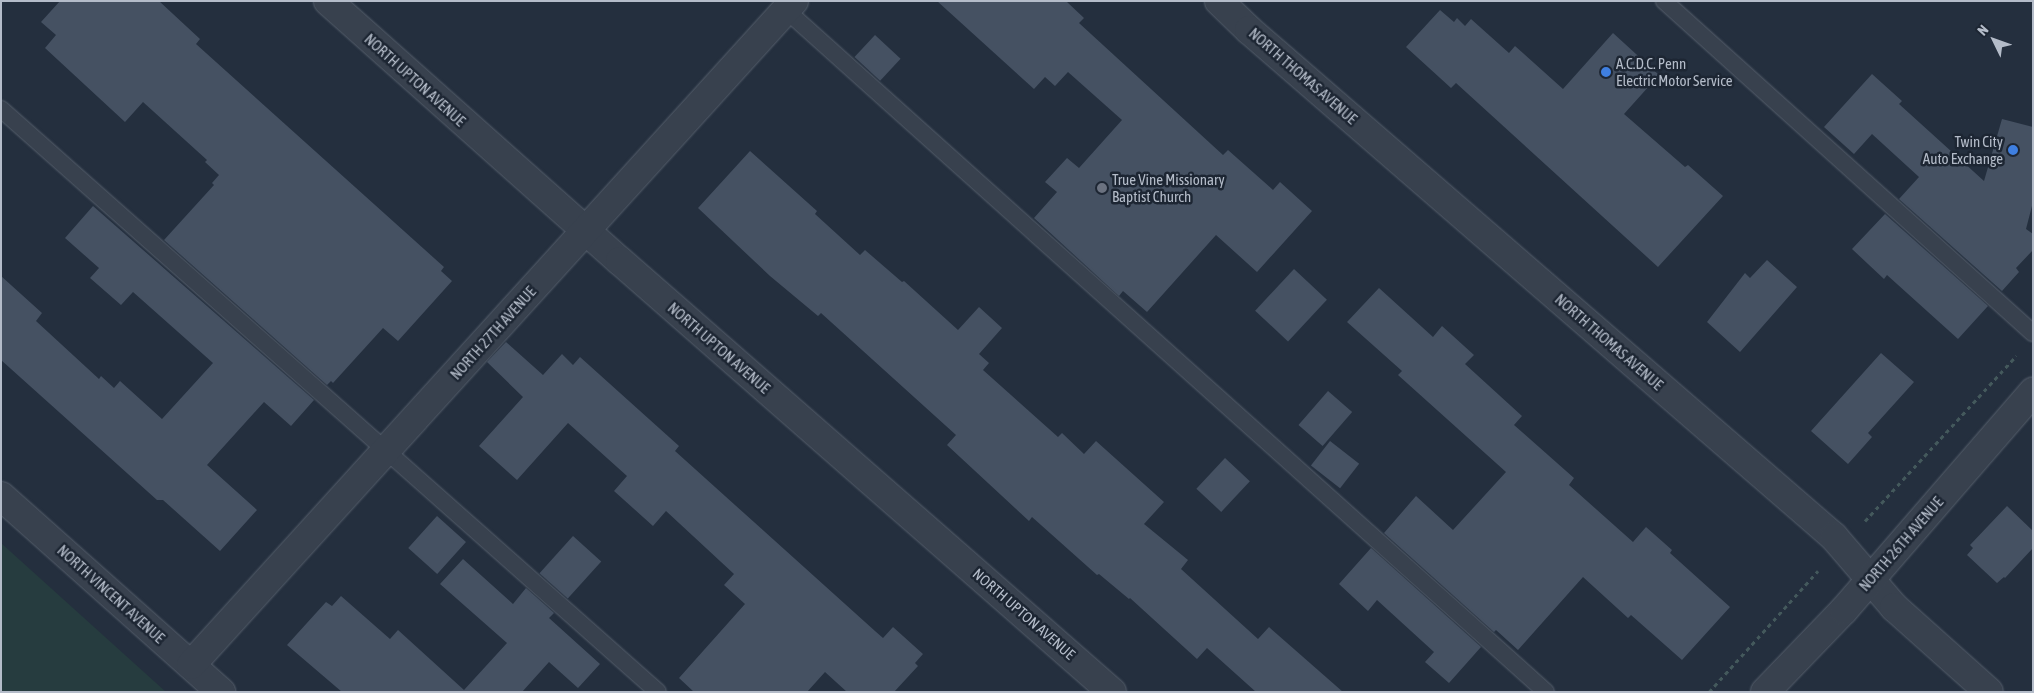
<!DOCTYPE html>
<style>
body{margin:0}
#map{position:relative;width:2034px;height:693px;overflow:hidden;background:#242f3e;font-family:"Asap Condensed",sans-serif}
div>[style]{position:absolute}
.green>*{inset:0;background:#263c3f}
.building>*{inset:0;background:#455162;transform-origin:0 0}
.path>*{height:3px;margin-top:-1.5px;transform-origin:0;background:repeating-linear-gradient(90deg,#44595c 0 4px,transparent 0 8px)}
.roads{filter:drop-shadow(0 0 1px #565f6c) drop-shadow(0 0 1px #565f6c)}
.service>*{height:16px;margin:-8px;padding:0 8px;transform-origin:8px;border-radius:8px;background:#38414e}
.minor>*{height:28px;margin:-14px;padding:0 14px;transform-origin:14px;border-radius:14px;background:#38414e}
.tertiary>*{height:28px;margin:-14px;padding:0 14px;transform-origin:14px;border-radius:14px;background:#38414e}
.dots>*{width:14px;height:14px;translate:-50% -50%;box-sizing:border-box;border:2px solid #1d2633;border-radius:50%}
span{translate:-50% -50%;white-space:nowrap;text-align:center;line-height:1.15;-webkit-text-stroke:5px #1d2633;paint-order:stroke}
.poi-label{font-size:15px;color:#b4bcc9}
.left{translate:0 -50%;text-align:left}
.right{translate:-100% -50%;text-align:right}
.street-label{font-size:15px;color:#b4bcc9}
.frame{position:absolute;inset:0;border:2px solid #b4bcc9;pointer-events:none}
.north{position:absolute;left:1969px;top:15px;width:50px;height:50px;-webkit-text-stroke:4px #1d2633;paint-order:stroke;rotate:312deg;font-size:14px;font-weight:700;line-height:20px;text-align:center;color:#b4bcc9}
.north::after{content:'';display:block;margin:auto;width:18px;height:22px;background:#b4bcc9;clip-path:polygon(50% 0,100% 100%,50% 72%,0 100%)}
</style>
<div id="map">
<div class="green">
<i style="clip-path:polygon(1px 543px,166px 692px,1px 692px)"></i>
</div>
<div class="building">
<i style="clip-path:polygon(60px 1px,159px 1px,200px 39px,196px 44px,444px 267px,441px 271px,452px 281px,398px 341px,383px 328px,333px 383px,331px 381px,327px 385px,164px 240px,214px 185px,212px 183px,219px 175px,205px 162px,207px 160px,143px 102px,125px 122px,45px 48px,56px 35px,41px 22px)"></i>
<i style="clip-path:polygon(937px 1px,1066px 1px,1084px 18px,1079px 23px,1223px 155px,1228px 150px,1273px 190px,1280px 182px,1312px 211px,1257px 272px,1216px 235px,1147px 312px,1123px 291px,1119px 296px,1034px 218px,1057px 192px,1045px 182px,1067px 158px,1079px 168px,1122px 120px,1068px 72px,1055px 86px,1045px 77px,1034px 89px)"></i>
<i style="clip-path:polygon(1440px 10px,1454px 22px,1457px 18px,1465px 26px,1471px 19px,1509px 53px,1515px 46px,1563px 89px,1613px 33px,1659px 75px,1624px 114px,1685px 167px,1688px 165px,1723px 196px,1658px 267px,1456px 83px,1451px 88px,1406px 47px)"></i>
<i style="left:875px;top:35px;width:35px;height:30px;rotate:43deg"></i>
<i style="clip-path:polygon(1872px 74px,1902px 101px,1899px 104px,1984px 181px,2002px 119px,2033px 127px,2033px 202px,2026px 229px,2033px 234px,2033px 250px,2016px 268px,2019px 272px,2002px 291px,1899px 199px,1919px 177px,1872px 134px,1854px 154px,1824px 127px)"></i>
<i style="clip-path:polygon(750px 151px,817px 211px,815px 214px,860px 255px,865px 250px,902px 282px,904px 281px,958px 330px,979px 307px,1002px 328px,979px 354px,989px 363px,983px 370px,1058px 437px,1062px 433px,1084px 454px,1096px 441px,1164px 502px,1144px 524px,1188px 560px,1181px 569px,1258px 639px,1269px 627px,1343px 692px,1256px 692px,1207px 648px,1197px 659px,1130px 598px,1129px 599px,1099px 574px,1097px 575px,1032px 517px,1029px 521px,947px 445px,956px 435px,821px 313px,818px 316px,770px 276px,698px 208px)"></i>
<i style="clip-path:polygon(93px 206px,314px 400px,291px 426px,264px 402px,207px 465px,257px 510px,220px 551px,163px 500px,157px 500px,1px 360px,1px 276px,42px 313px,36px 321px,99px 379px,101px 376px,114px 388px,120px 381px,162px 419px,213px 363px,133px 292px,121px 305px,90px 278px,99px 268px,65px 238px)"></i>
<i style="clip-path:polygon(1885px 214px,1988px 306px,1958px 339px,1887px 275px,1884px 279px,1852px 249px)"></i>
<i style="clip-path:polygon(1767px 260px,1797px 287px,1740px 352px,1707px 322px,1745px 273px,1750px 278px)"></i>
<i style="left:1294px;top:269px;width:45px;height:57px;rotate:43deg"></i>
<i style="clip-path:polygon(1379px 288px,1433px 337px,1442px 326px,1474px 355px,1465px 364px,1522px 416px,1514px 425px,1574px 478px,1569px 485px,1633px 542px,1646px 527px,1672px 550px,1670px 553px,1730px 607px,1682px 660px,1631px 615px,1628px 618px,1583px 577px,1518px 650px,1496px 630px,1494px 632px,1384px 533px,1416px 496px,1453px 530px,1506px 472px,1398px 375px,1402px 371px,1347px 322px)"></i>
<i style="clip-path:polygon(506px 342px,543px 375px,562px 354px,573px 365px,580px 357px,679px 446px,675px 451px,875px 631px,883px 638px,893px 627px,923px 654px,915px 663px,918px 666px,894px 692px,847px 692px,825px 672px,807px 692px,694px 692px,679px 678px,745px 604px,724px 585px,734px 574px,666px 511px,653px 526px,614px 491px,627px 476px,568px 423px,517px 480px,479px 446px,523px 397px,487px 362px)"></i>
<i style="clip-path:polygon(1881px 353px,1914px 382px,1868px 433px,1872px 437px,1848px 464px,1811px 431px)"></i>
<i style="left:1328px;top:391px;width:32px;height:45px;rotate:41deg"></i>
<i style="left:1330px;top:441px;width:37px;height:31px;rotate:38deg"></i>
<i style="left:1225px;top:458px;width:34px;height:42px;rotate:43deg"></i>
<i style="clip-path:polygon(2007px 506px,2033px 531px,2033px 548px,2005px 578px,2004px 577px,1997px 583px,1967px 555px,1973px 548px,1970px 545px)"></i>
<i style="left:437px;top:516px;width:39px;height:43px;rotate:42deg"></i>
<i style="left:573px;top:536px;width:38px;height:50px;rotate:42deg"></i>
<i style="clip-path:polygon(1371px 548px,1481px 647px,1449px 683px,1425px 662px,1434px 652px,1377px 600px,1368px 611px,1339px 584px)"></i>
<i style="clip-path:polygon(463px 559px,513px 604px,526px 588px,554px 613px,549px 618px,600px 664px,578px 688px,549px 662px,522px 692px,342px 692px,287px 645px,326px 602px,332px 606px,341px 596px,390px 639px,398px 630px,464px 690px,507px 643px,440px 584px)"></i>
</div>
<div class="path">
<i style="left:1865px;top:521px;width:224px;rotate:-47.5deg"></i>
<i style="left:1709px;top:692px;width:163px;rotate:-48deg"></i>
</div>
<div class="roads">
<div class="service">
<i style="left:1664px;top:1px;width:496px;rotate:42deg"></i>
<i style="left:786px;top:10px;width:1021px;rotate:41.9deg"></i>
<i style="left:1px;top:109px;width:878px;rotate:41.58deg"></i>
</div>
<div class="minor">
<i style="left:328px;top:1px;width:391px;rotate:41.7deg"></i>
<i style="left:620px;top:261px;width:654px;rotate:41.22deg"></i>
<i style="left:1219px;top:1px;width:42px;rotate:44deg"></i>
<i style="left:1249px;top:30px;width:774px;rotate:40.91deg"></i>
<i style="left:1834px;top:537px;width:92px;rotate:49.4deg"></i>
<i style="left:1894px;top:607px;width:127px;rotate:41.8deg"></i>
<i style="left:1px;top:496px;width:295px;rotate:41.7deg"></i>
<i style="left:191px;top:665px;width:897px;rotate:-47.76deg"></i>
</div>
<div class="tertiary">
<i style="left:1765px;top:692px;width:114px;rotate:-46.1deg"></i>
<i style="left:1844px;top:610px;width:289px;rotate:-49.1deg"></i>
</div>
</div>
<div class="dots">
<i style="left:1606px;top:72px;background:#3f7fe0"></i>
<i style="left:2013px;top:150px;background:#3f7fe0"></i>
<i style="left:1102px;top:188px;background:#6b7280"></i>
</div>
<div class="poi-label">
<span class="left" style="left:1616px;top:72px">A.C.D.C. Penn<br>Electric Motor Service</span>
<span class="right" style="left:2003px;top:150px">Twin City<br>Auto Exchange</span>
<span class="left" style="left:1112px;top:188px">True Vine Missionary<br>Baptist Church</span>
</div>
<div class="street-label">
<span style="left:1303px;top:76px;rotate:41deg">NORTH THOMAS AVENUE</span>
<span style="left:415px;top:80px;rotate:42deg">NORTH UPTON AVENUE</span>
<span style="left:493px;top:333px;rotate:-48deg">NORTH 27TH AVENUE</span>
<span style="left:1609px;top:342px;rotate:41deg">NORTH THOMAS AVENUE</span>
<span style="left:719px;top:348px;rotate:41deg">NORTH UPTON AVENUE</span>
<span style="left:1901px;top:544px;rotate:-49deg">NORTH 26TH AVENUE</span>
<span style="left:111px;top:594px;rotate:42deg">NORTH VINCENT AVENUE</span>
<span style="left:1024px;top:614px;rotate:41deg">NORTH UPTON AVENUE</span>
</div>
<div class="frame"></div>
<div class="north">N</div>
</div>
